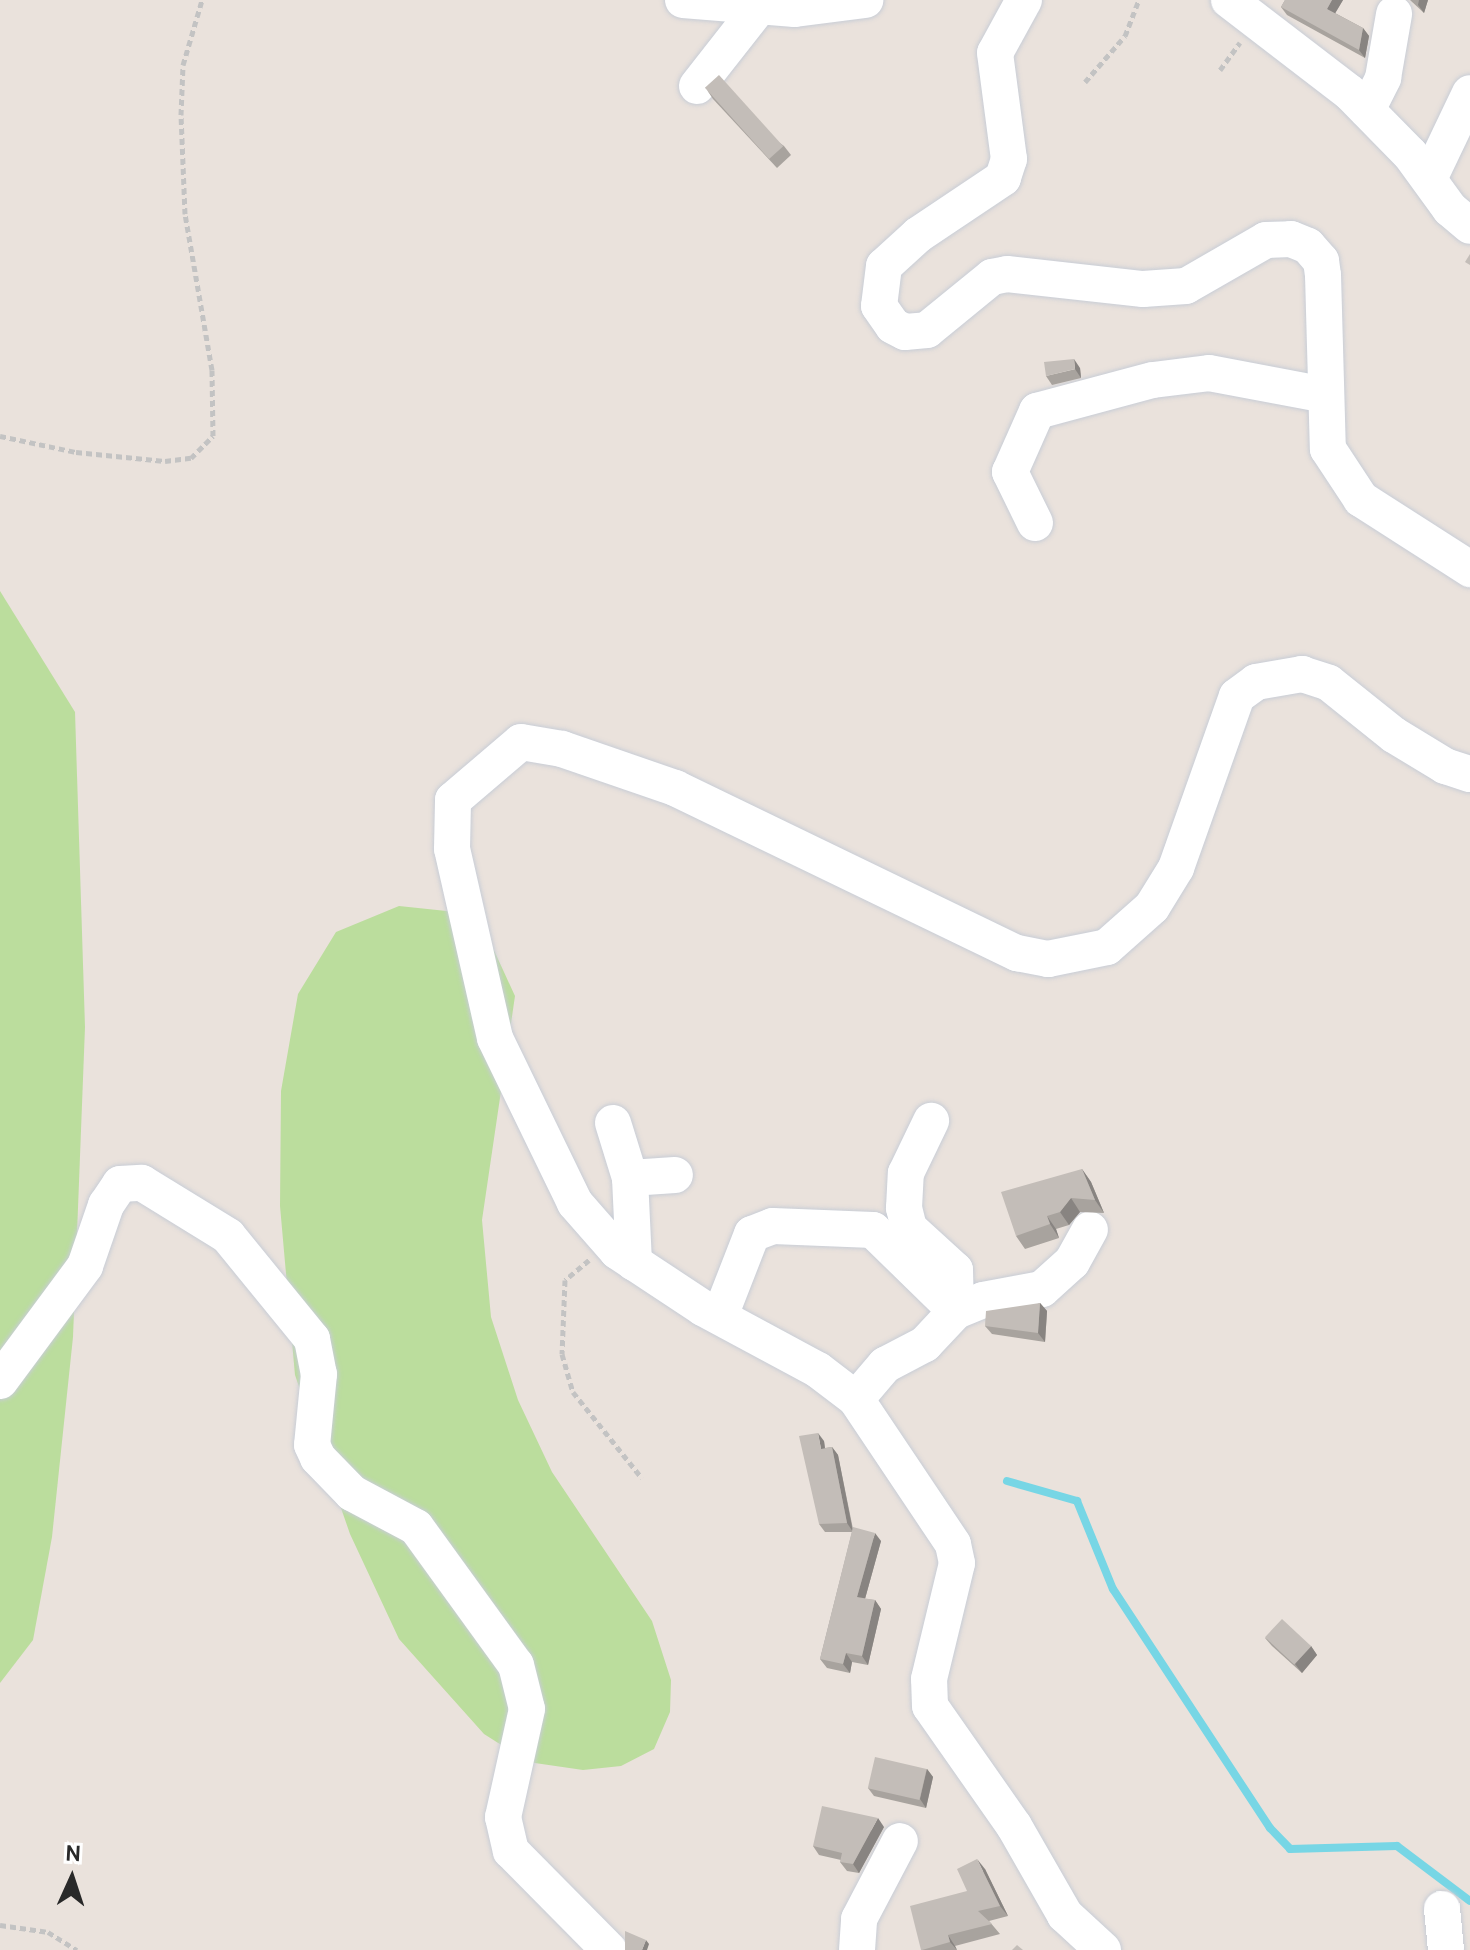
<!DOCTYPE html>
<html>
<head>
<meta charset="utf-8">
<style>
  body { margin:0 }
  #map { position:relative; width:1470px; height:1950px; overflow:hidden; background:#eae2dc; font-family:Cabin,sans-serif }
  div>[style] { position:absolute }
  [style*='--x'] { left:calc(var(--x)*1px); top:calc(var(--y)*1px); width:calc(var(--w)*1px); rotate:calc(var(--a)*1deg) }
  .green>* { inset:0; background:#bbdd9d }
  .stream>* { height:8px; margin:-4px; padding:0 4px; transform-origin:4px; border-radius:4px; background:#77d6e5 }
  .path>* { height:5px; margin-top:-2.5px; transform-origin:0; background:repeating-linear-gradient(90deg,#c3c3c3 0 6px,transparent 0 10px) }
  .roads { filter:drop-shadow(0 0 2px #c8cdd6) drop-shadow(0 0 2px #c8cdd6) }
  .minor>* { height:36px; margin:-18px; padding:0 18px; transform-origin:18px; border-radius:18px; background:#fff }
  .wall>* { inset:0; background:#a8a39e }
  .shaded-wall>* { inset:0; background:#888481 }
  .building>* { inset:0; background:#c3bdb8; transform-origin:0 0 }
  span { translate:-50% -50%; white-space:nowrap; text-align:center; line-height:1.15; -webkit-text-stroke:7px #fff; paint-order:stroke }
  .north { position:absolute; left:32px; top:1838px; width:80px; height:80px; -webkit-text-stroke:6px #fff; paint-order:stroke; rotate:3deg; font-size:22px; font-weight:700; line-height:32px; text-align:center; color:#292929 }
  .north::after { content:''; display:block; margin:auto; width:28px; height:36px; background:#292929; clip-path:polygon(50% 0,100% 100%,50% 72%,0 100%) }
</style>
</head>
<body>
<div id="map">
  <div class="green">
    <div style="clip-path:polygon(0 591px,75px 712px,85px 1027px,73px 1337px,52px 1537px,33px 1640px,0 1683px)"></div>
    <div style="clip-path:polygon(399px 906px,456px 912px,492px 946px,515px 996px,482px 1220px,491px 1317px,518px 1400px,552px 1472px,652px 1621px,671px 1680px,670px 1712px,654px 1749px,621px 1766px,583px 1770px,528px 1762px,484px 1734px,399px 1639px,350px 1534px,295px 1375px,280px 1206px,281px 1091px,298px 994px,336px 932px)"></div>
  </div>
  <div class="stream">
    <div style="--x:1007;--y:1481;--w:73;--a:15.9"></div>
    <div style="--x:1077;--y:1501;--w:95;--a:67.8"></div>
    <div style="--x:1113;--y:1589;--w:286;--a:56.7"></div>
    <div style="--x:1270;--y:1828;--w:29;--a:46"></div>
    <div style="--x:1290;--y:1849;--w:107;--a:-1.6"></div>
    <div style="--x:1397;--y:1846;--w:91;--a:37"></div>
  </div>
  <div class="path">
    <div style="--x:1220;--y:70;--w:34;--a:-54"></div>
    <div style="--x:1085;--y:82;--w:61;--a:-49"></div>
    <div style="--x:1125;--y:36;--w:39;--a:-69"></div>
    <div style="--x:0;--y:436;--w:78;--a:11.9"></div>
    <div style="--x:76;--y:452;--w:89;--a:5.8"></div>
    <div style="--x:165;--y:461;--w:26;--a:-7"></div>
    <div style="--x:191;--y:458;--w:31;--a:-45"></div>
    <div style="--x:213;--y:436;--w:66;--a:-90.9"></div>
    <div style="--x:212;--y:370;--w:158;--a:-99.8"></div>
    <div style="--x:185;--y:214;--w:99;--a:-92.3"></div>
    <div style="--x:181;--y:115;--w:50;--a:-87.7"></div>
    <div style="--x:183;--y:65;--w:68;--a:-73.7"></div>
    <div style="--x:589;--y:1260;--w:31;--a:140"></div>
    <div style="--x:565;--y:1280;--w:74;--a:92.3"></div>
    <div style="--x:562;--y:1354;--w:40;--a:74"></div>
    <div style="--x:573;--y:1392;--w:110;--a:51.3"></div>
    <div style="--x:0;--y:1925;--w:49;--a:8.3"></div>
    <div style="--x:48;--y:1932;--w:34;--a:32"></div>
  </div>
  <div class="roads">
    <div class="minor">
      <div style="--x:683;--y:0;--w:112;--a:4.6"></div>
      <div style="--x:795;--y:9;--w:71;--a:-7.3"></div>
      <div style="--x:1024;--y:0;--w:60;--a:118.7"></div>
      <div style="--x:995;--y:53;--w:107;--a:82.5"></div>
      <div style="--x:1009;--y:159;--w:20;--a:108"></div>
      <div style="--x:1003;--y:178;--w:102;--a:146.2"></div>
      <div style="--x:918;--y:235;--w:46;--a:137.6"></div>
      <div style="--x:884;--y:266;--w:40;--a:97.1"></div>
      <div style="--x:879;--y:306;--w:24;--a:55"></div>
      <div style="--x:893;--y:326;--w:13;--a:27"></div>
      <div style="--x:905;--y:332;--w:22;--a:-5"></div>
      <div style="--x:927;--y:330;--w:84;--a:-39.2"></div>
      <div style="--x:992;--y:277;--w:15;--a:-11"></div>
      <div style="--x:1007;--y:274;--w:137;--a:6.3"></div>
      <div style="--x:1143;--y:289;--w:43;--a:-4"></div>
      <div style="--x:1186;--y:286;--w:92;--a:-29.9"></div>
      <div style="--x:1266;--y:240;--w:25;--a:-2"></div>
      <div style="--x:1291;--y:239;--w:18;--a:22"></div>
      <div style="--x:1308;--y:246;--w:20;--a:49"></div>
      <div style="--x:1321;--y:261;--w:14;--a:82"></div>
      <div style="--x:1323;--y:275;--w:174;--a:88.4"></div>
      <div style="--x:1328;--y:449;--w:60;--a:56.6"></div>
      <div style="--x:1361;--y:499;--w:130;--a:32.7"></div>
      <div style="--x:1229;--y:0;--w:151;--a:37.5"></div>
      <div style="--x:1349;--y:92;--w:87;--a:45.5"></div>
      <div style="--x:1410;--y:154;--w:68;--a:54"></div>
      <div style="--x:1450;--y:209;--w:26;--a:40"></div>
      <div style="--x:697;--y:86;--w:100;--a:-51.9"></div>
      <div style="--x:1367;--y:110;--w:36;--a:-63"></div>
      <div style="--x:1383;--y:78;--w:65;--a:-80.2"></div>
      <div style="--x:1429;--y:179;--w:95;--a:-64.5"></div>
      <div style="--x:1035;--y:523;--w:57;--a:-116.1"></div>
      <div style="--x:1010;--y:472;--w:67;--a:-66.1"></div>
      <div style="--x:1037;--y:411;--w:120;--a:-15"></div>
      <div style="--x:1153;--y:380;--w:56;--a:-7.1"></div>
      <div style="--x:1209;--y:373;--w:118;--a:10.7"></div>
      <div style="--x:613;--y:1123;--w:58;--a:72.8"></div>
      <div style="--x:630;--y:1178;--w:85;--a:87.3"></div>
      <div style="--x:630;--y:1178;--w:45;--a:-3.8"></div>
      <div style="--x:720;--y:1316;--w:88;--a:-68.7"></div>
      <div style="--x:752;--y:1234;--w:22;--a:-21"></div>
      <div style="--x:773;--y:1226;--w:100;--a:2.3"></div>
      <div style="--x:873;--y:1230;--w:116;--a:44.3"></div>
      <div style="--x:956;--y:1311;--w:29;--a:-22"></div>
      <div style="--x:983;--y:1300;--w:60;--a:-10.6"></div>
      <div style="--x:1042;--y:1289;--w:40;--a:-42"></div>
      <div style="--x:1072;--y:1262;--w:37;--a:-61"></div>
      <div style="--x:0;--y:1381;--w:143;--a:-53.5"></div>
      <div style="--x:85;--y:1266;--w:65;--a:-71"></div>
      <div style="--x:106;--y:1205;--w:25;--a:-56"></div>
      <div style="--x:120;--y:1184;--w:22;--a:-3"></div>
      <div style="--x:142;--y:1183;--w:101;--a:31.6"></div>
      <div style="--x:228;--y:1236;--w:133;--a:50.8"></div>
      <div style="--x:312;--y:1339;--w:36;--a:79"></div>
      <div style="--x:319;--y:1374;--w:71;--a:95.6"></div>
      <div style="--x:312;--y:1445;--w:14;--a:65"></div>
      <div style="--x:318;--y:1458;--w:49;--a:45.8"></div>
      <div style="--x:352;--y:1493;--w:72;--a:28"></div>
      <div style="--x:416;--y:1527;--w:170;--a:54.1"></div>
      <div style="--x:516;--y:1665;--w:45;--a:76"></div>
      <div style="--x:527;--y:1709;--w:111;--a:102.5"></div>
      <div style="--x:503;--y:1817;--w:35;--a:77"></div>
      <div style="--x:511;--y:1851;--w:139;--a:45.3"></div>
      <div style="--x:856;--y:1399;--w:45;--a:-49.5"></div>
      <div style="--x:885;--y:1365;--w:45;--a:-27.7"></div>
      <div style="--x:925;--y:1344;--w:45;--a:-46.8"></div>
      <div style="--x:956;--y:1311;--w:41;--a:-91.4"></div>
      <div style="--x:955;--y:1270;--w:62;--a:-137.6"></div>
      <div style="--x:909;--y:1228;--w:21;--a:-104"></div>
      <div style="--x:904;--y:1208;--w:35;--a:-87"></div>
      <div style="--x:906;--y:1173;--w:58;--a:-64.3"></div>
      <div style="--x:1442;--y:1909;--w:41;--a:84.4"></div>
      <div style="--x:857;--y:1950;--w:31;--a:-86"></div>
      <div style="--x:859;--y:1919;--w:88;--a:-62.3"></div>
      <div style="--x:1103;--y:1950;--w:52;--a:-137.4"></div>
      <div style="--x:1065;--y:1915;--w:103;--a:-119.8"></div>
      <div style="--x:1014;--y:1826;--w:146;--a:-125"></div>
      <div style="--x:930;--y:1706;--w:27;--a:-92"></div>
      <div style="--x:929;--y:1679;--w:119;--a:-76.4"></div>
      <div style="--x:957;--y:1563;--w:19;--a:-102"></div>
      <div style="--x:953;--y:1544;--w:174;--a:-123.8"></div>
      <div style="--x:856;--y:1399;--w:48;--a:-142.7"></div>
      <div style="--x:818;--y:1370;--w:131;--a:-151.7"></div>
      <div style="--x:703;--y:1308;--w:103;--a:-146.5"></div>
      <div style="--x:617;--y:1251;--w:64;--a:-131.2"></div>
      <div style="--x:575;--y:1203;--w:183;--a:-115.9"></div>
      <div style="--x:495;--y:1038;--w:194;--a:-102.8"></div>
      <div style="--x:452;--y:849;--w:49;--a:-88.8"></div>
      <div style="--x:453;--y:800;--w:89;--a:-40.5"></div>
      <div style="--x:521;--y:742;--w:42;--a:9.7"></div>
      <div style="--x:562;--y:749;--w:120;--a:19"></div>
      <div style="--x:675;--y:788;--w:380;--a:25.8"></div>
      <div style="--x:1017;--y:953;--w:32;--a:11"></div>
      <div style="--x:1048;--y:959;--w:60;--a:-11.5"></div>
      <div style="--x:1107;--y:947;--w:60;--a:-41.6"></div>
      <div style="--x:1152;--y:907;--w:46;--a:-58.4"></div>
      <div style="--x:1176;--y:868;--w:182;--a:-70.5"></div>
      <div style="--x:1237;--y:696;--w:24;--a:-36"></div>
      <div style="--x:1256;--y:682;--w:47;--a:-9.9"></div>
      <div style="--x:1302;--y:674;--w:28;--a:18"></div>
      <div style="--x:1329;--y:683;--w:83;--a:38.7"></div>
      <div style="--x:1394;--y:735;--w:60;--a:31.3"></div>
      <div style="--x:1445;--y:766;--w:26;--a:18"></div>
    </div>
  </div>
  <div class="wall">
    <div style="clip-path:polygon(1285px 0,1343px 0,1335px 13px,1363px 28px,1369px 36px,1365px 58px,1287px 15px,1281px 7px)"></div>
    <div style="clip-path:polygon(1410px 0,1428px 0,1424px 13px)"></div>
    <div style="clip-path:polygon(707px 90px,784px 146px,791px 155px,777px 168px,713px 99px)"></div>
    <div style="clip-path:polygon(1080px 368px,1081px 378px,1052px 385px,1046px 376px)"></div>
    <div style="clip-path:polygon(1082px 1169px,1091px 1182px,1104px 1213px,1080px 1212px,1069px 1225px,1056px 1229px,1059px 1238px,1025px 1249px,1016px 1236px)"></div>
    <div style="clip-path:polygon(1040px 1303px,1047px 1311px,1045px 1342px,992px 1334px,985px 1326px)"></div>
    <div style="clip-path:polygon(824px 1441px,825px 1448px,832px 1447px,838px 1455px,853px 1529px,881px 1541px,865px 1599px,875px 1600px,881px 1609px,868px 1665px,852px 1662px,850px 1673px,827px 1668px,820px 1659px,852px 1532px,825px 1532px,819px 1524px)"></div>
    <div style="clip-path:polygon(1265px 1638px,1311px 1646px,1317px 1655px,1302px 1673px,1272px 1646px)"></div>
    <div style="clip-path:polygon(927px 1769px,933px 1777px,926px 1808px,874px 1796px,868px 1788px)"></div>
    <div style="clip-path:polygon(884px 1827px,859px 1873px,847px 1871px,840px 1862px,841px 1860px,819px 1855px,813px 1846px)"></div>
    <div style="clip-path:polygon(985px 1869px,1008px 1916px,989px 1921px,1000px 1934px,955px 1946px,957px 1950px,897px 1950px,921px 1950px)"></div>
  </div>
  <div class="shaded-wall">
    <div style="clip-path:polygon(1332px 0,1343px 0,1333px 17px,1327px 9px)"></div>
    <div style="clip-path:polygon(1419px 0,1428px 0,1424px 13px,1418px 5px)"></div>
    <div style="clip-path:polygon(1363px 28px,1369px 36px,1365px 58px,1359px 50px)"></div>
    <div style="clip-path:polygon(1074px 359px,1080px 368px,1081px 378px,1075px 369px)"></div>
    <div style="clip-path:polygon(1082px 1169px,1091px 1182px,1104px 1213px,1095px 1200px)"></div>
    <div style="clip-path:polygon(1071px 1198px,1080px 1212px,1069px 1225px,1060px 1212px)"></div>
    <div style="clip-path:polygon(1047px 1216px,1056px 1229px,1059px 1238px,1050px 1224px)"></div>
    <div style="clip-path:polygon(1040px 1303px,1047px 1311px,1045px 1342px,1038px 1333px)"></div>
    <div style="clip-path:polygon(818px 1433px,824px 1441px,826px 1457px,821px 1449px)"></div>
    <div style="clip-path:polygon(832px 1447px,838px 1455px,853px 1532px,847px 1523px)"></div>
    <div style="clip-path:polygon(875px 1533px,881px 1541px,863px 1606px,857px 1597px)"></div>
    <div style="clip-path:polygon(875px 1600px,881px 1609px,868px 1665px,862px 1656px)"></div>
    <div style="clip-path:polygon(1311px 1646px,1317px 1655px,1302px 1673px,1295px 1664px)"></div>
    <div style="clip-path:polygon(846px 1653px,852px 1662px,850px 1673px,843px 1664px)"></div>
    <div style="clip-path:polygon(927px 1769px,933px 1777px,926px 1808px,920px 1799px)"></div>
    <div style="clip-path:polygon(878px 1818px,884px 1827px,859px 1873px,853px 1864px)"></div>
    <div style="clip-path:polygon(977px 1859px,985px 1869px,1008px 1916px,1000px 1906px)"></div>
    <div style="clip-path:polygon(948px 1935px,955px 1946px,957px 1950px,950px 1942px)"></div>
    <div style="clip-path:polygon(646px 1940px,649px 1944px,647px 1950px,642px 1950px)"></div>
  </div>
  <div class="building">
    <div style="clip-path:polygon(1285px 0,1332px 0,1327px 9px,1363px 28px,1359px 50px,1281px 7px)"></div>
    <div style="left:719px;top:75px;width:96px;height:19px;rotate:48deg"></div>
    <div style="clip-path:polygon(1470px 254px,1470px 265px,1465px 262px)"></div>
    <div style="clip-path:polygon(1074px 359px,1075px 369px,1046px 376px,1044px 362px)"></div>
    <div style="clip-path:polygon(1082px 1169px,1095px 1200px,1071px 1198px,1060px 1212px,1047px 1216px,1050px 1224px,1016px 1236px,1001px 1192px)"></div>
    <div style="clip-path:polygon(1040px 1303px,1038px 1333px,985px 1326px,986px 1311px)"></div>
    <div style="clip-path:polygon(818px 1433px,821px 1449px,832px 1447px,847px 1523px,819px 1524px,799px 1436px)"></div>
    <div style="clip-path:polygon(853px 1527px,875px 1533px,857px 1597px,875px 1600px,862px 1656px,846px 1653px,843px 1664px,820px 1659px)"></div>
    <div style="left:1282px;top:1619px;width:40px;height:25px;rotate:43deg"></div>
    <div style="left:875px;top:1757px;width:53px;height:32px;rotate:13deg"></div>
    <div style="clip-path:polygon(822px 1806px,878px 1818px,853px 1864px,840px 1862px,842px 1853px,813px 1846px)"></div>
    <div style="clip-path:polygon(977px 1859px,1000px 1906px,978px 1911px,992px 1924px,948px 1935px,950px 1942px,922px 1950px,928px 1950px,897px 1950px,921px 1950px,910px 1906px,967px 1891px,957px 1869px)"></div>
    <div style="clip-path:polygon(625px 1931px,646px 1940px,642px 1950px,625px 1950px)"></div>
    <div style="clip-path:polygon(1017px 1945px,1023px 1950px,1012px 1950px)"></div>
  </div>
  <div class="north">N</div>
</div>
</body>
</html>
